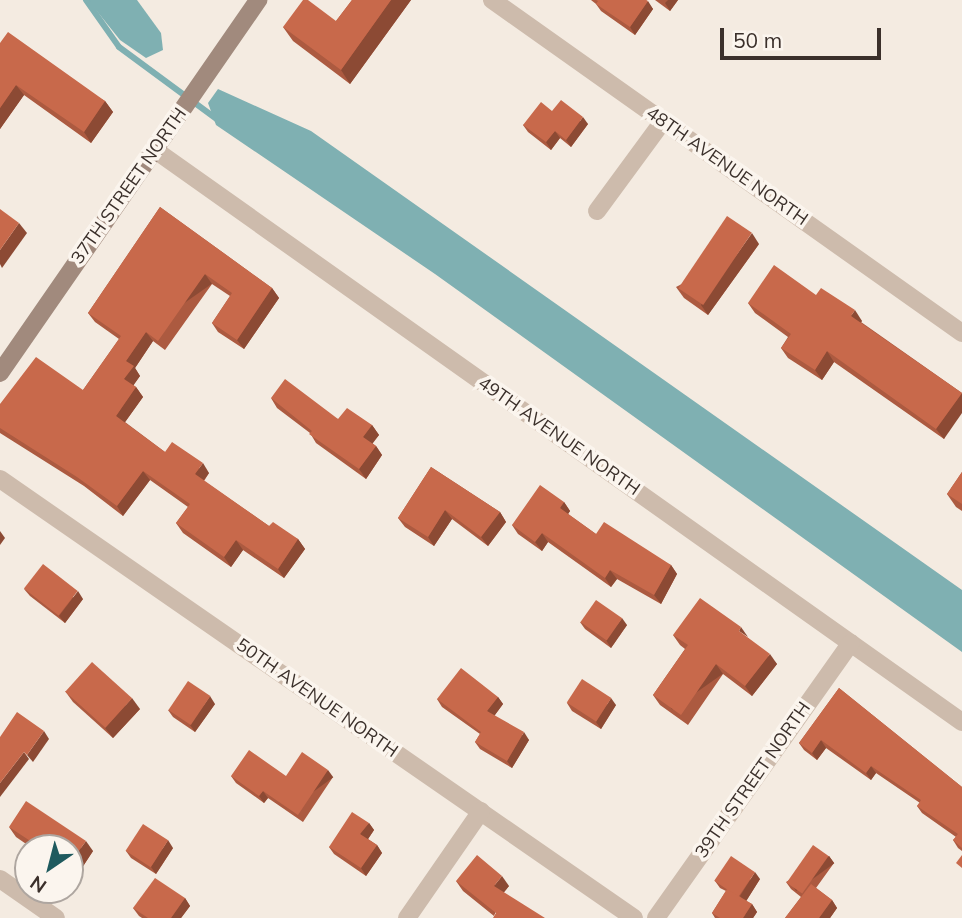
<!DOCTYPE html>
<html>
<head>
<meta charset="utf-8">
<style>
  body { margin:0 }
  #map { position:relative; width:962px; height:918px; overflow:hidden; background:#f4ebe1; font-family:Mulish,sans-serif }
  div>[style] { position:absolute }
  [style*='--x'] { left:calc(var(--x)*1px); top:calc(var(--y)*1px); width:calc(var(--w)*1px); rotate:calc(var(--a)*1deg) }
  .water>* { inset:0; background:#7fb0b2 }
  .stream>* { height:6px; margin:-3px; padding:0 3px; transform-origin:3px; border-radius:3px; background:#7fb0b2 }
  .street>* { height:18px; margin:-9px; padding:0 9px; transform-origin:9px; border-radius:9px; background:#cdbbac }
  .secondary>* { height:18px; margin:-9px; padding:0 9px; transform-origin:9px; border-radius:9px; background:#a18a7d }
  .wall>* { inset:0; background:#ac5a40 }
  .shaded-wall>* { inset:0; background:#8c4a34; transform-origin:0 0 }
  .building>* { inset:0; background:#c8694b; transform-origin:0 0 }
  span { translate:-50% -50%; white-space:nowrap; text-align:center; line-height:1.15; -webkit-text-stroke:7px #fbf5ee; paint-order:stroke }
  .street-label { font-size:18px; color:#3b302b }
  .north { position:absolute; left:14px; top:834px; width:70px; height:70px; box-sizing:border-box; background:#fbf5ee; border:2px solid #aea6a0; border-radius:50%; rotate:215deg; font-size:19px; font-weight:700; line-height:28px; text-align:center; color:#3b302b }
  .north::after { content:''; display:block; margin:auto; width:24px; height:32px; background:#1f5a5e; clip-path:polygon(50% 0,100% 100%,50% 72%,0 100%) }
  .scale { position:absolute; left:720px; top:28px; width:161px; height:32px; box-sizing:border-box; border:4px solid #3b302b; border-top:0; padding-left:9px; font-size:21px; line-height:24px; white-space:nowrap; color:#3b302b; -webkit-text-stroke:5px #fbf5ee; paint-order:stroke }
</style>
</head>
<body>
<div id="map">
  <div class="water">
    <div style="clip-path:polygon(88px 0,137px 0,161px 33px,163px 50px,146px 58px,120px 40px)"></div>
    <div style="clip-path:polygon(218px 89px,311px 131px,962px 590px,962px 652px,435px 274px,216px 125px,208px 103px)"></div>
  </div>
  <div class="stream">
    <div style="--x:86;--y:0;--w:57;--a:54.9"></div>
    <div style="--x:119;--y:47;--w:123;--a:36.4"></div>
  </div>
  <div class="street">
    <div style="--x:492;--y:0;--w:576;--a:35.32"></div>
    <div style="--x:155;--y:150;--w:989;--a:35.33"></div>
    <div style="--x:597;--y:211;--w:112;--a:-53.7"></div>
    <div style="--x:0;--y:479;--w:771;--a:34.7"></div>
    <div style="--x:0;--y:879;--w:68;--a:34.9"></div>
    <div style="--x:407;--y:918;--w:130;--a:-55.3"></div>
    <div style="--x:656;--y:918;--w:337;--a:-54.7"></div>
  </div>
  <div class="secondary">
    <div style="--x:0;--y:373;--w:454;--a:-55.3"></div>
  </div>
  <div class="wall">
    <div style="clip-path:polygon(352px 0,411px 0,350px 84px,293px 41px,283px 27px,336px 21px)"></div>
    <div style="clip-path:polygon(591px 0,646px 0,653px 9px,635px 35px,601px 11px,596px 4px)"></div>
    <div style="clip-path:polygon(655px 0,678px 0,670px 11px)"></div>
    <div style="clip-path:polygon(0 43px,105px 101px,113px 112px,91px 143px,24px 95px,0 129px)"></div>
    <div style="clip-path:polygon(552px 111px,588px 124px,571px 147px,560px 138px,551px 150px,528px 132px,523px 125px)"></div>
    <div style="clip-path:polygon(160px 207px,272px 288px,279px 298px,244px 349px,218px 332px,212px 323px,230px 296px,212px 284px,165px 350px,153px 341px,135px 368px,140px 376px,133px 385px,136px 387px,143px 397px,125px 422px,165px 452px,209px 473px,204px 481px,269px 526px,298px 539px,305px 549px,284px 578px,243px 550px,231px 567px,183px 533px,176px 523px,188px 507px,150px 480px,123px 516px,84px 486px,0 433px,0 404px,83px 390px,119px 339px,95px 322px,88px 313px)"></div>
    <div style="clip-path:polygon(759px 244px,708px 315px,684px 298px,676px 287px)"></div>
    <div style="clip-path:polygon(816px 295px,862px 321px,861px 322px,962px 393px,944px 439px,834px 362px,822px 380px,788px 358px,781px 348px,788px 337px,755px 313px,748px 303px)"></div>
    <div style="clip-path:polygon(271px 398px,338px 419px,372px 425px,379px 435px,372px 443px,376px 446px,382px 455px,366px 479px,316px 443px,310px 433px,277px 408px)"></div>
    <div style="clip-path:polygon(431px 467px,500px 512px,506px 522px,488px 546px,452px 519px,434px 546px,405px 527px,398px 518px)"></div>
    <div style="clip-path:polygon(962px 472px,962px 511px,956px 507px,947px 494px)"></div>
    <div style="clip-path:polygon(564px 502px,570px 511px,568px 514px,596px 534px,671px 565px,677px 574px,661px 604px,617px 579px,611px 587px,548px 542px,542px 551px,518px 534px,512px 525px)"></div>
    <div style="clip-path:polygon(24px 589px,83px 599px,65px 623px,30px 596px)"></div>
    <div style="clip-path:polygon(580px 622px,627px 625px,611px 648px,585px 629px)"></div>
    <div style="clip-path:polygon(673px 635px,748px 638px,777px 664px,752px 696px,723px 674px,688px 725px,660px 705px,653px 695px,685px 649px,680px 645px)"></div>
    <div style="clip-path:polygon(839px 688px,962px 787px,962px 851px,958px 848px,953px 840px,956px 837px,922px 813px,917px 806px,920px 803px,876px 773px,871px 780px,826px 748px,817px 760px,804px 750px,799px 743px)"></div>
    <div style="clip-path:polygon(65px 691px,140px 709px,113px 738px,73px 702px)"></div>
    <div style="clip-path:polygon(498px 697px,503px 704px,494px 716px,529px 740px,512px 768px,480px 749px,475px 742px,480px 734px,442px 707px,437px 699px)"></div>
    <div style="clip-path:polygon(567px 703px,616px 705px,601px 729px,572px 711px)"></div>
    <div style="clip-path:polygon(215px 704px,195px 732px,173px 717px,168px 710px)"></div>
    <div style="clip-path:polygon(231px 776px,286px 776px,333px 777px,303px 822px,268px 798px,264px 803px,236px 783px)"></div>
    <div style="clip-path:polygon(369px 823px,374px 830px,368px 839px,377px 845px,382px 853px,366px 876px,334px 854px,329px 847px)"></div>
    <div style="clip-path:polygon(9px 827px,93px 851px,76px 877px,70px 873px,70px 848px,32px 848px,16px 837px)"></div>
    <div style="clip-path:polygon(173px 848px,156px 874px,131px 858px,126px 851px)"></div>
    <div style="clip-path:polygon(829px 856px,834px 863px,816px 888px,832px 900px,837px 908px,830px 918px,785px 918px,801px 897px,791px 889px,786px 882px)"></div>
    <div style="clip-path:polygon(760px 879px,746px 901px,752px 904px,757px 912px,753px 918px,715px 918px,712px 913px,726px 891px,720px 888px,715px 881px)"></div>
    <div style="clip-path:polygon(456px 881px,509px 886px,504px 892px,494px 916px,463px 891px)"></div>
    <div style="clip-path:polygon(185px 898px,190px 906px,181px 918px,142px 918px,139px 916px,133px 908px)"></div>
  </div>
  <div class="shaded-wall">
    <div style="clip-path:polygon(391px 0,411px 0,350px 84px,341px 70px)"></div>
    <div style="clip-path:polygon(668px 0,678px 0,670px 11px,665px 3px)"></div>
    <div style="clip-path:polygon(648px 1px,653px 9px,635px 35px,630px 27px)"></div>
    <div style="clip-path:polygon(16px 85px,24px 95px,0 129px,0 108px)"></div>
    <div style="clip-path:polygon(105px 101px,113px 112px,91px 143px,84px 132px)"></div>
    <div style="clip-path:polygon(583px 117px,588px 124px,571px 147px,566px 140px)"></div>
    <div style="clip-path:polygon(555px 131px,560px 138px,551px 150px,546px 142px)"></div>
    <div style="clip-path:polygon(19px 223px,27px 233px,2px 268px,0 264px,0 250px)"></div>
    <div style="clip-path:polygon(752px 233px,759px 244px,708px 315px,701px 305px)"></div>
    <div style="left:205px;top:274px;width:12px;height:82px;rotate:55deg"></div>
    <div style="clip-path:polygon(272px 288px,279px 298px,244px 349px,237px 340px)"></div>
    <div style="clip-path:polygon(855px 310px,862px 321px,858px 326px,851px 316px)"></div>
    <div style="clip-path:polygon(146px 332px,153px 341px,135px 368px,140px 376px,131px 389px,124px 379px,126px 361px)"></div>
    <div style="clip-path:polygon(827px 351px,834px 362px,822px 380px,815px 370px)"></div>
    <div style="clip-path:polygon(136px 387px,143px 397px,123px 425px,116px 416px)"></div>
    <div style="clip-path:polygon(962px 393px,962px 413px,944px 439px,936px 429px)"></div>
    <div style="clip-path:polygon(372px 425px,379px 435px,370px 447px,363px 437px)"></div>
    <div style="clip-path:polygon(376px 446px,382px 455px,366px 479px,359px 469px)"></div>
    <div style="clip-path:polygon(203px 463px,209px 473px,201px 484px,195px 474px)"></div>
    <div style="clip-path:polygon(143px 471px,150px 480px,123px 516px,117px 506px)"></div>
    <div style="clip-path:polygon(564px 502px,570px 511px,566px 517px,560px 508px)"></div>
    <div style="clip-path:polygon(445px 510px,452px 519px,434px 546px,428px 537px)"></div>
    <div style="clip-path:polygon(500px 512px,506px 522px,488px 546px,481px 537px)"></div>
    <div style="clip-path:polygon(0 531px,5px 538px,0 545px)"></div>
    <div style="clip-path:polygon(542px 533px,548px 542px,542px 551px,535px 542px)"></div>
    <div style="clip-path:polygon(298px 539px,305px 549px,284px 578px,278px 569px)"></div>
    <div style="clip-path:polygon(236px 540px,243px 550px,231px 567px,224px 557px)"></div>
    <div style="clip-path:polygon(671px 565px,677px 574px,661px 604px,654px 595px)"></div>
    <div style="clip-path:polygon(610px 570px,617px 579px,611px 587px,605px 578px)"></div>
    <div style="clip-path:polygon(78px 591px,83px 599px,65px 623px,59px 616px)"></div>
    <div style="clip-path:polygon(622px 618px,627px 625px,611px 648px,606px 640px)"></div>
    <div style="clip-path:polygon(741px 627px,748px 637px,739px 631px)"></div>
    <div style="clip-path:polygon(770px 654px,777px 664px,752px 696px,745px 686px)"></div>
    <div style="left:716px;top:664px;width:12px;height:62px;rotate:55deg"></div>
    <div style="clip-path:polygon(210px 696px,215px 704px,195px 732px,190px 725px)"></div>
    <div style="clip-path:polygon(498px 697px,503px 704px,492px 719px,487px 711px)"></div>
    <div style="clip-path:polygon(132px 698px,140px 709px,113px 738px,105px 728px)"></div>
    <div style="clip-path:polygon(611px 698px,616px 705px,601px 729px,596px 722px)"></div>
    <div style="clip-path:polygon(44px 731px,49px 739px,33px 762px,27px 755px)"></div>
    <div style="clip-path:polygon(524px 732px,529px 740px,512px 768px,507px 761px)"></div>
    <div style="clip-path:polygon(821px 740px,826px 748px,817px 760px,812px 753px)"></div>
    <div style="clip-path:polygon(24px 752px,29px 759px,0 797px,0 783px)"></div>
    <div style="clip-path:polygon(871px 766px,876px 773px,871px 780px,866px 773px)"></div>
    <div style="left:328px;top:770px;width:9px;height:54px;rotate:54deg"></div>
    <div style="clip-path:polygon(263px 791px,268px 798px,264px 803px,259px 796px)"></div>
    <div style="clip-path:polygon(369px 823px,374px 830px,366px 842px,360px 834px)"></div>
    <div style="clip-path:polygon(168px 840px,173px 848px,156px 874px,151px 867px)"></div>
    <div style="clip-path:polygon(86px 841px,93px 851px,76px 877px,70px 869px,70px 863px)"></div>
    <div style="clip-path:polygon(377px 845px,382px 853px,366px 876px,361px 868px)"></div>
    <div style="left:829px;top:856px;width:9px;height:47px;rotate:54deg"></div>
    <div style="clip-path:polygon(755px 872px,760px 879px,745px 903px,740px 896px)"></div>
    <div style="clip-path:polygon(502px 876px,509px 886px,501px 896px,494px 886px)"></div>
    <div style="clip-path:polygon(185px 898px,190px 906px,181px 918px,171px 918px)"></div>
    <div style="clip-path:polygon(832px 900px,837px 908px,830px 918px,819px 918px)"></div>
    <div style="clip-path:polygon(752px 904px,757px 912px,753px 918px,743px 918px)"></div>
  </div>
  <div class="building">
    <div style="clip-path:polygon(303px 0,308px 0,336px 21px,352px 0,391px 0,341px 70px,283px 27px)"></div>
    <div style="clip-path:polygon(596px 0,646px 0,648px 1px,630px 27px,596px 4px,598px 1px)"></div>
    <div style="clip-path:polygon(8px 32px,105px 101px,84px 132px,16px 85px,0 108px,0 43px)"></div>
    <div style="clip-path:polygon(561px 100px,583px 117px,566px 140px,555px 131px,546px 142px,523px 125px,541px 102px,552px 111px)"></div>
    <div style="clip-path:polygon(160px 207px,272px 288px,237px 340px,212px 323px,232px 293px,205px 274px,158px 341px,146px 332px,126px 361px,134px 366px,124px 379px,136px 387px,116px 416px,165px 452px,172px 442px,203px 463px,195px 474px,269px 526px,273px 522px,298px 539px,278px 569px,236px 540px,224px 557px,176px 523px,190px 504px,143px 471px,117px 506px,77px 477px,0 428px,0 404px,36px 357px,83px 390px,121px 336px,88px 313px)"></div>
    <div style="clip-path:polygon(0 209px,19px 223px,0 250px)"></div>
    <div style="left:727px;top:216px;width:30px;height:87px;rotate:34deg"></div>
    <div style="clip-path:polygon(774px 265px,816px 295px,821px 288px,855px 310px,851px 316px,962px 393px,936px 429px,827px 351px,815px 370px,781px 348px,791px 334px,748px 303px)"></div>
    <div style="clip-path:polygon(285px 379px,338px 419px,347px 408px,372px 425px,363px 437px,376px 446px,359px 469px,309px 434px,312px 431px,271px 398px)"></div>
    <div style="clip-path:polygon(431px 467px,500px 512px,481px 537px,445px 510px,428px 537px,398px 518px)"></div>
    <div style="clip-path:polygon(962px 472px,962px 504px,947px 494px)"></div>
    <div style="clip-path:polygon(540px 485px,564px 502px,560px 508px,596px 534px,604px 522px,671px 565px,654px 595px,610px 570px,605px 578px,542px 533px,535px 542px,512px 525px)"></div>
    <div style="left:43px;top:564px;width:44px;height:31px;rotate:38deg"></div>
    <div style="clip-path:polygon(700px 598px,741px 627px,739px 631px,770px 654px,745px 686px,716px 664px,681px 715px,653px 695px,688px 645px,673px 635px)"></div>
    <div style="left:596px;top:600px;width:32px;height:27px;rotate:35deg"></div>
    <div style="left:92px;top:662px;width:54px;height:40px;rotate:42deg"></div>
    <div style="clip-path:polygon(461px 668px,498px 697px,487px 711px,524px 732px,507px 761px,475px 742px,481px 732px,437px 699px)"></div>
    <div style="left:582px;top:679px;width:35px;height:28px;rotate:33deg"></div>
    <div style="left:188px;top:681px;width:27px;height:35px;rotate:34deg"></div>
    <div style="clip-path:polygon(839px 688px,962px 787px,962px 848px,953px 840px,958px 834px,917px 806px,921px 800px,871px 766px,866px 773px,821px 740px,812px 753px,799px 743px)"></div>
    <div style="clip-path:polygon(17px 712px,44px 731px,27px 755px,24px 752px,0 783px,0 737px)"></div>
    <div style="clip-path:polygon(249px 750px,286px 776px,302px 752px,328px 770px,298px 815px,263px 791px,259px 796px,231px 776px)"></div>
    <div style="clip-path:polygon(26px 801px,86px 841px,70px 863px,70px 848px,41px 848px,9px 827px)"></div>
    <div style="clip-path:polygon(352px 812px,369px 823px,360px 834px,377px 845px,361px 868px,329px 847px)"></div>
    <div style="left:143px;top:824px;width:30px;height:32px;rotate:33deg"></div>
    <div style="left:813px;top:845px;width:19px;height:46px;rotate:35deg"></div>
    <div style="clip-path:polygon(477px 855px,502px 876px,494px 886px,545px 918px,493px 918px,496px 913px,456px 881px)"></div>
    <div style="clip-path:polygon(962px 855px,962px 868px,956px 863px)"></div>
    <div style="left:731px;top:856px;width:29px;height:30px;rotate:34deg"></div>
    <div style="clip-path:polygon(155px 878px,185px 898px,171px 918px,148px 918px,133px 908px)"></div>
    <div style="clip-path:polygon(811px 884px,832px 900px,819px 918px,785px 918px)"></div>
    <div style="clip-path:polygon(727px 889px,752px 904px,743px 918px,720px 918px,712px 913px)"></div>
  </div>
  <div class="street-label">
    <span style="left:727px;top:166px;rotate:35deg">48TH AVENUE NORTH</span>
    <span style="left:129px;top:186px;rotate:-55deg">37TH STREET NORTH</span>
    <span style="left:559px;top:436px;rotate:35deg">49TH AVENUE NORTH</span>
    <span style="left:317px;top:698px;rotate:35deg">50TH AVENUE NORTH</span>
    <span style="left:753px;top:780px;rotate:-55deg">39TH STREET NORTH</span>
  </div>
  <div class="north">N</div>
  <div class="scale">50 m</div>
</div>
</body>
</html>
